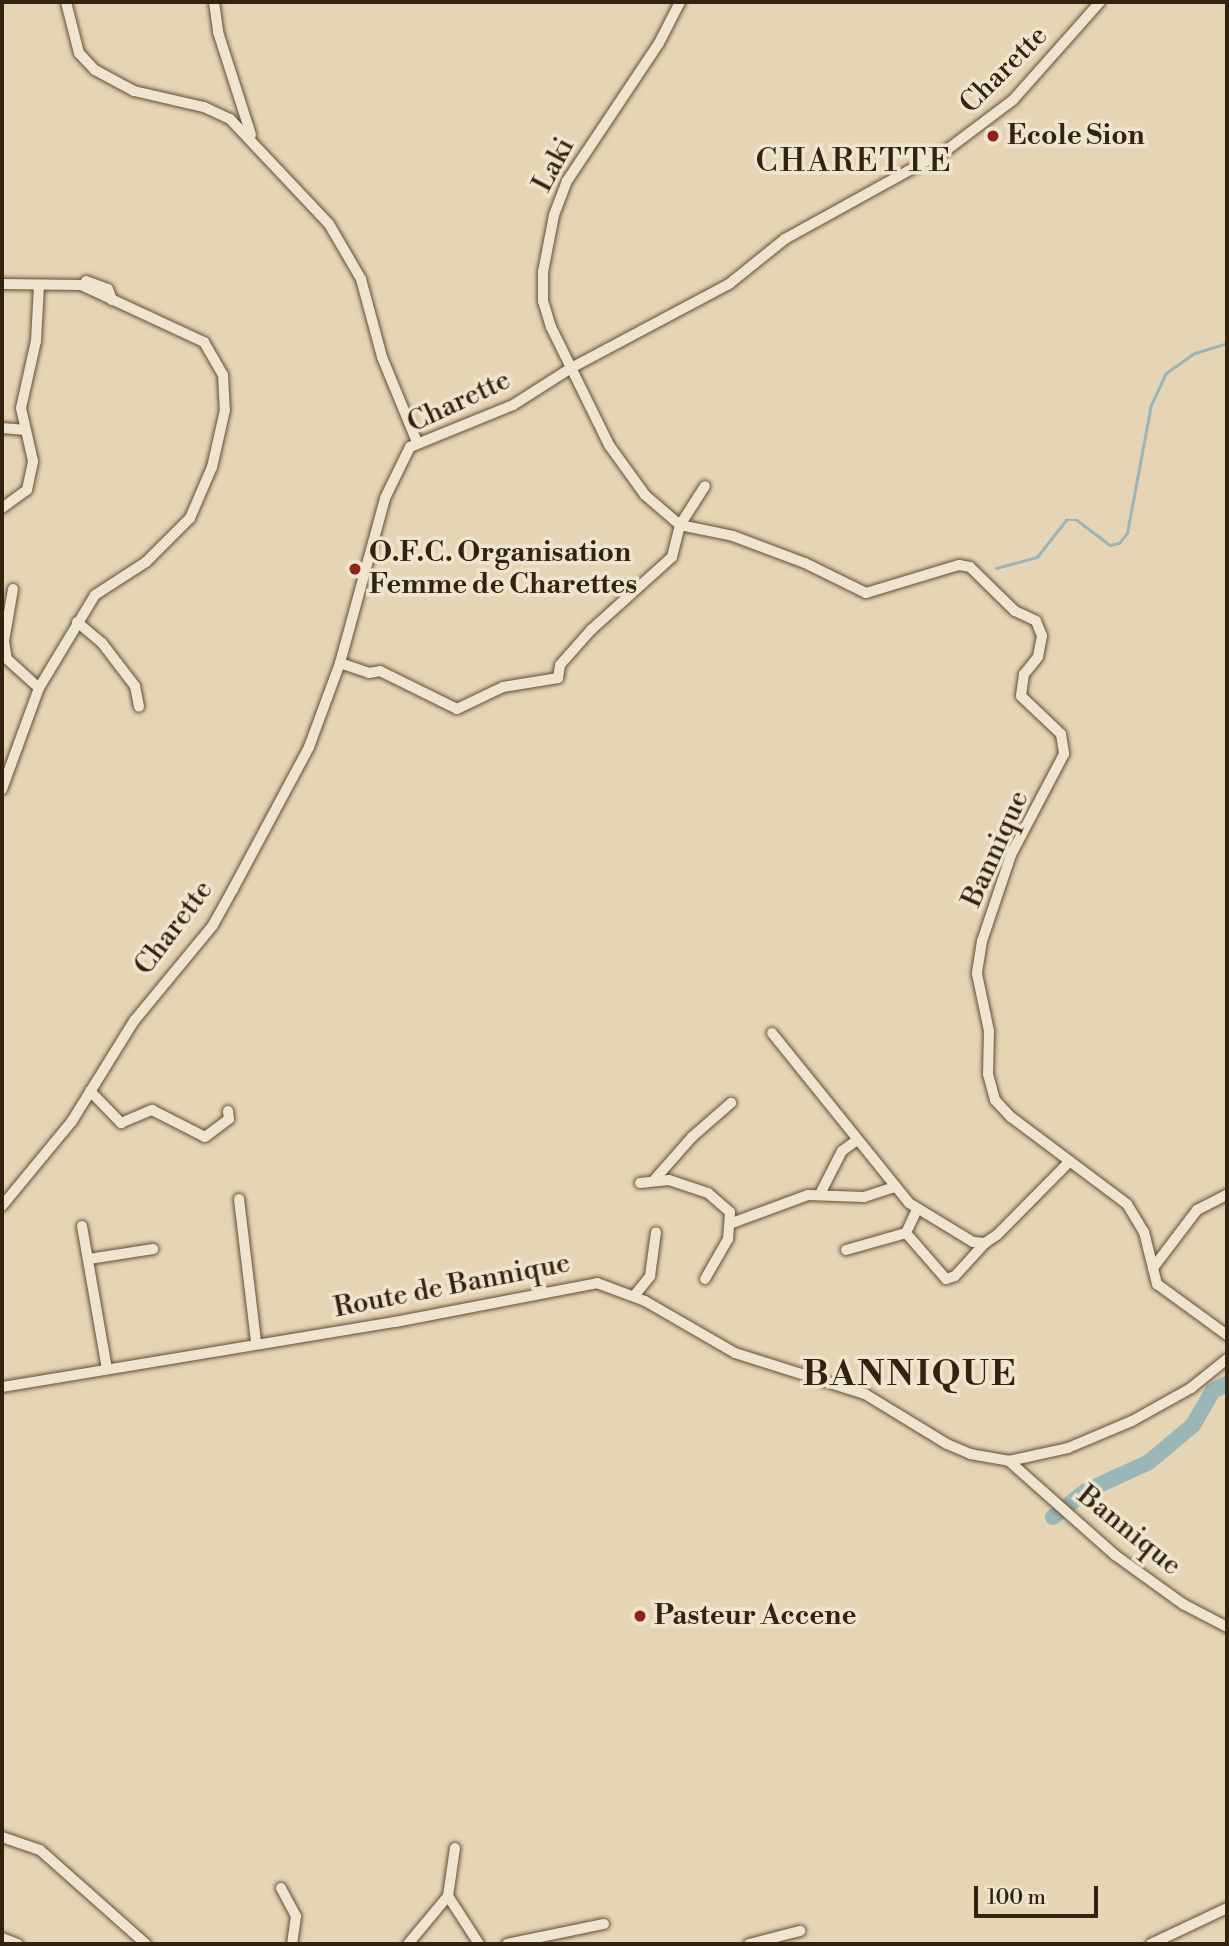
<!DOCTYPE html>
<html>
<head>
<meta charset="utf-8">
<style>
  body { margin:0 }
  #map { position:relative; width:1229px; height:1946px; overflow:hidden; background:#e6d5b4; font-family:"Libre Bodoni",serif }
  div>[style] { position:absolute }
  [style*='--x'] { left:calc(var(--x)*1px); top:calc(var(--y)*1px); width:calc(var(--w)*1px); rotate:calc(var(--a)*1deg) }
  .stream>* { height:2.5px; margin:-1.25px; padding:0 1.25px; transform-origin:1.25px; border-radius:1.25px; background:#9ab6b8 }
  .river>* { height:16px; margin:-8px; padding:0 8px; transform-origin:8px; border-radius:8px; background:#9ab6b8 }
  .roads { filter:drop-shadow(0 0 2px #604f39) drop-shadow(0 0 2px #604f39) }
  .street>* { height:10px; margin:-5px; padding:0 5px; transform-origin:5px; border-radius:5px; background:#efe4ce }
  .dots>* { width:19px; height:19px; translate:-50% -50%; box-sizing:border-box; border:4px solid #efe4ce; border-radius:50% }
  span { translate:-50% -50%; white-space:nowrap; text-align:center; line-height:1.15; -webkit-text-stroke:7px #efe4ce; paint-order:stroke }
  .street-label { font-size:28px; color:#332210 }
  .poi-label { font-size:28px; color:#332210; font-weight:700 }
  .left { translate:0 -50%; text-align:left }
  .quarter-label { font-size:32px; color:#332210; letter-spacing:2px }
  .district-label { font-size:35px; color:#332210; font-weight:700; letter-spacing:2px }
  .frame { position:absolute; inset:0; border:4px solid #332210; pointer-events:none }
  .scale { position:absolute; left:974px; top:1886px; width:124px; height:32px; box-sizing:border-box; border:4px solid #332210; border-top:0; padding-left:9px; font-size:21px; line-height:24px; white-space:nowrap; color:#332210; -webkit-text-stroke:5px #efe4ce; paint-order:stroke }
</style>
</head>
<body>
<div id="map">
  <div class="stream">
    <div style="--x:996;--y:568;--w:42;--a:-15"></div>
    <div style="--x:1037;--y:557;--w:47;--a:-51.9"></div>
    <div style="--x:1066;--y:520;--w:11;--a:0"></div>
    <div style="--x:1077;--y:520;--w:41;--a:37.1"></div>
    <div style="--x:1110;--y:545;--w:9;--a:-13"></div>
    <div style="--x:1119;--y:543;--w:13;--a:-51"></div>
    <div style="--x:1127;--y:533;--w:130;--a:-79.4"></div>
    <div style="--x:1151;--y:405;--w:35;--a:-65"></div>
    <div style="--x:1166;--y:373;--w:35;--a:-35"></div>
    <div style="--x:1195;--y:353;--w:34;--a:-17"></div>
  </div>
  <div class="river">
    <div style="--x:1053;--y:1517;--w:42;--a:-38.2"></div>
    <div style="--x:1086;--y:1491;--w:69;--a:-24.7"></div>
    <div style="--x:1149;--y:1462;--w:57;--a:-40.1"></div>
    <div style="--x:1193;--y:1425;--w:39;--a:-60"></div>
    <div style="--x:1213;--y:1391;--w:16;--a:-27"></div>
  </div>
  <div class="roads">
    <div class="street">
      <div style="--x:66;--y:2;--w:53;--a:75.7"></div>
      <div style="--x:79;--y:53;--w:23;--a:47"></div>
      <div style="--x:95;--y:70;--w:44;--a:28.3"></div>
      <div style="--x:134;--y:91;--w:72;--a:12.9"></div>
      <div style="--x:204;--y:107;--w:29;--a:25"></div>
      <div style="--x:230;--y:119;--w:144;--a:46.7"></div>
      <div style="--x:329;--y:224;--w:64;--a:59.8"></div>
      <div style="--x:361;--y:279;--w:81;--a:74.9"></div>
      <div style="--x:382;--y:357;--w:92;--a:67.6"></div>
      <div style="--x:214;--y:2;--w:30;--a:82"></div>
      <div style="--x:218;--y:32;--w:108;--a:72.2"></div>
      <div style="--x:680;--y:2;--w:46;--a:117.1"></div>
      <div style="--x:659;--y:43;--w:166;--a:123.7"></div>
      <div style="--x:567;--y:181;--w:36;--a:111"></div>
      <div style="--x:554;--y:215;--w:58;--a:100.9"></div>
      <div style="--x:543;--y:272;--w:29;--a:90"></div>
      <div style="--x:543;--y:301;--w:27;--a:73"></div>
      <div style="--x:551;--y:327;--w:131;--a:63.8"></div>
      <div style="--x:609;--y:445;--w:62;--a:54.2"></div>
      <div style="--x:645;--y:495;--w:46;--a:40.6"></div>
      <div style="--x:680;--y:525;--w:54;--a:11.7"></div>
      <div style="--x:733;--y:536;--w:77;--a:20.6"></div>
      <div style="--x:805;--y:563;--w:68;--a:26.2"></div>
      <div style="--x:866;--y:593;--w:97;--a:-16.8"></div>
      <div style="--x:959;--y:565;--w:11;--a:10"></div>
      <div style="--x:970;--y:567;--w:63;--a:44.4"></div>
      <div style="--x:1015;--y:611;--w:23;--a:25"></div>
      <div style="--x:1036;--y:621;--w:16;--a:68"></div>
      <div style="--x:1042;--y:636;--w:21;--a:101"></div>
      <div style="--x:1038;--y:657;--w:22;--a:129"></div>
      <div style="--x:1024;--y:674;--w:22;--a:98"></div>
      <div style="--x:1021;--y:696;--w:55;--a:43.5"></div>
      <div style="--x:1061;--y:734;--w:20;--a:81"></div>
      <div style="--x:1064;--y:754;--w:114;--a:117.7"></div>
      <div style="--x:1011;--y:855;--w:91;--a:108.6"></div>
      <div style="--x:982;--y:941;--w:33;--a:99"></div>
      <div style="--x:977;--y:974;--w:58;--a:78.1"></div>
      <div style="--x:989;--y:1031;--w:43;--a:91.3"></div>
      <div style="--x:988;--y:1074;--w:27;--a:75"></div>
      <div style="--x:995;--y:1100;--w:23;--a:47"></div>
      <div style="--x:1011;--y:1117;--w:145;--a:36.9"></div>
      <div style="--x:1127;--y:1204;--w:33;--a:59"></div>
      <div style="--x:1144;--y:1232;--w:54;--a:76"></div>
      <div style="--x:1157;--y:1284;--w:87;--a:36.1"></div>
      <div style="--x:86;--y:281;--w:23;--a:20"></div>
      <div style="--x:108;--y:289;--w:12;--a:70"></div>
      <div style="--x:2;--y:284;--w:79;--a:0.7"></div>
      <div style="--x:81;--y:285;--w:136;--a:24.9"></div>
      <div style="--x:204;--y:342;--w:38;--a:60"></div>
      <div style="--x:223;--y:375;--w:35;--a:87"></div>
      <div style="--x:225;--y:410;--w:58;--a:102.8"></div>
      <div style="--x:212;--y:467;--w:56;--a:113.3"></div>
      <div style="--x:190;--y:518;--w:62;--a:135"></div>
      <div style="--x:146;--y:562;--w:61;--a:147.1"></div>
      <div style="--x:95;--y:595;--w:109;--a:121.1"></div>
      <div style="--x:39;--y:688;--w:108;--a:110.1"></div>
      <div style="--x:2;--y:428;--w:21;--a:5"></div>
      <div style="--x:2;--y:508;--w:31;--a:-36"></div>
      <div style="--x:27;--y:490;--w:30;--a:-78"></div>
      <div style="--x:33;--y:461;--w:54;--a:-102.8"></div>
      <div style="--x:21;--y:408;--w:69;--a:-77.4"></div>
      <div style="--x:36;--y:341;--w:55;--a:-86.9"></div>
      <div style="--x:13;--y:589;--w:53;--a:99.8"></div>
      <div style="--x:4;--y:641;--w:18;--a:81"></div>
      <div style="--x:7;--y:659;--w:43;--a:42.2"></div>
      <div style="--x:77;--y:622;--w:33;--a:40"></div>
      <div style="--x:102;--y:643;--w:54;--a:52.5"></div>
      <div style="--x:135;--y:686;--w:21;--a:79"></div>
      <div style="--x:340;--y:663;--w:31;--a:19"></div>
      <div style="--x:369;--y:673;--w:11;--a:-10"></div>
      <div style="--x:380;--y:671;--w:86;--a:26.3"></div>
      <div style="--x:457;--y:709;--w:51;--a:-25.6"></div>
      <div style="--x:503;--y:687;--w:56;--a:-9.3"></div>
      <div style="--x:558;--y:678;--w:13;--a:-81"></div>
      <div style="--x:560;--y:665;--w:47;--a:-48.5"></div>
      <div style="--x:591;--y:630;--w:109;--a:-42"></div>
      <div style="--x:672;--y:557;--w:33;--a:-76"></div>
      <div style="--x:680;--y:525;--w:46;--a:-57.3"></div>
      <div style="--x:772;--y:1033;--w:218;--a:51.1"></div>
      <div style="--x:909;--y:1203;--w:75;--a:31.4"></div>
      <div style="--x:973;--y:1242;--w:12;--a:5"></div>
      <div style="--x:985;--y:1243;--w:14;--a:-34"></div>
      <div style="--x:997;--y:1235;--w:103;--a:-45.4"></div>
      <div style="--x:90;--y:1091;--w:45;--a:45.9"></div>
      <div style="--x:121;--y:1123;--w:34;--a:-23"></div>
      <div style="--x:152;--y:1110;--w:59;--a:27"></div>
      <div style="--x:205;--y:1137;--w:30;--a:-37"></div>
      <div style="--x:229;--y:1119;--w:8;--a:-97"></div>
      <div style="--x:655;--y:1179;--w:56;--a:-48.6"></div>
      <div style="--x:692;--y:1137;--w:52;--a:-41.1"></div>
      <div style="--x:640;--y:1183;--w:29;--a:-6"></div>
      <div style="--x:669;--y:1180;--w:41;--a:18.4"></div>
      <div style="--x:708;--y:1193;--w:29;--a:41"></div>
      <div style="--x:730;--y:1212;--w:27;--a:94"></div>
      <div style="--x:728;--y:1239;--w:46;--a:119.9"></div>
      <div style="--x:821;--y:1192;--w:46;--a:-62.9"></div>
      <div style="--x:842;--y:1151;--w:17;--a:-36"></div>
      <div style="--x:239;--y:1199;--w:144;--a:83.2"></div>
      <div style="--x:2;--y:1206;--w:110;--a:-50.5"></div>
      <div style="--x:72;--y:1121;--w:118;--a:-58.2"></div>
      <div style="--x:134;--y:1021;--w:124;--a:-50.5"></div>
      <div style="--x:213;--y:925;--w:41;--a:-60.9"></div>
      <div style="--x:233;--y:889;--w:161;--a:-61.8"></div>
      <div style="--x:309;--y:747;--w:90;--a:-69.7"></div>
      <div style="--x:340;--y:663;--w:171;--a:-74.7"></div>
      <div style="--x:385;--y:498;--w:57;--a:-63.9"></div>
      <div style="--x:410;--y:447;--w:111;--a:-22.2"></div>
      <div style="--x:513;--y:405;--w:69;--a:-32.5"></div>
      <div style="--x:571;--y:368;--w:179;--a:-28"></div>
      <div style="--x:729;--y:284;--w:72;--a:-38.8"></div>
      <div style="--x:785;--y:239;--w:186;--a:-28.9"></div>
      <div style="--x:948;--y:149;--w:81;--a:-37"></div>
      <div style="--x:1013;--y:100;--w:131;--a:-48.4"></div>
      <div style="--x:732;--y:1223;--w:81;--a:-20.2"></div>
      <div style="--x:808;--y:1195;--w:56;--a:2"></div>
      <div style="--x:864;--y:1197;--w:33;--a:-18"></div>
      <div style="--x:82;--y:1226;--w:145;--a:80.1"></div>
      <div style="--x:906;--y:1233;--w:61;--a:49"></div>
      <div style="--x:946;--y:1279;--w:9;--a:-18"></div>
      <div style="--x:955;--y:1276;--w:45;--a:-47.7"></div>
      <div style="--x:846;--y:1250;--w:62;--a:-15.8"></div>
      <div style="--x:906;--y:1233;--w:26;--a:-65"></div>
      <div style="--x:89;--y:1259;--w:65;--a:-8.9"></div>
      <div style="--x:1153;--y:1268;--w:73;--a:-52.8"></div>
      <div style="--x:1197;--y:1210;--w:34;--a:-27"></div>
      <div style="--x:634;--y:1296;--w:26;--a:-51"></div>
      <div style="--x:650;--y:1276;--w:44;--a:-82.2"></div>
      <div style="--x:2;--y:1387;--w:398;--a:-9.4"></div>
      <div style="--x:395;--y:1322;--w:206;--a:-10.9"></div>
      <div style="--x:597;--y:1283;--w:51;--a:20.6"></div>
      <div style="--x:645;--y:1301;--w:104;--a:30"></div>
      <div style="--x:735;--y:1353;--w:136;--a:17.5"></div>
      <div style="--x:865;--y:1394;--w:96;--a:31.4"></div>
      <div style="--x:947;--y:1444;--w:25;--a:23"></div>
      <div style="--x:970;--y:1454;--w:40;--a:10"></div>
      <div style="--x:1009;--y:1461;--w:60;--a:-12.4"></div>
      <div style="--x:1068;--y:1448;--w:69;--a:-22.9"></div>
      <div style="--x:1132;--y:1421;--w:68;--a:-29.2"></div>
      <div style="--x:1191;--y:1388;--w:46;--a:-38.9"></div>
      <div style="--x:1009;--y:1461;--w:142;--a:41.6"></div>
      <div style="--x:1115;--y:1555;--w:84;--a:35.8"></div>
      <div style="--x:1183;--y:1604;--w:50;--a:27.6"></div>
      <div style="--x:2;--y:1837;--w:40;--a:18.9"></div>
      <div style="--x:40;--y:1850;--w:142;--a:41.6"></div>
      <div style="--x:455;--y:1848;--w:49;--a:98.3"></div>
      <div style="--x:448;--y:1896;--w:57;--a:57.1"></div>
      <div style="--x:281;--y:1888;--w:32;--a:62"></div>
      <div style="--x:296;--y:1916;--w:28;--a:98"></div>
      <div style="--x:2;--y:1938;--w:17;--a:21"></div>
      <div style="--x:408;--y:1944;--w:62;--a:-50.2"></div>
      <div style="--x:507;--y:1944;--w:99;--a:-11.7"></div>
      <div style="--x:749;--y:1944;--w:53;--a:-14.3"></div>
      <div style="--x:1151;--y:1944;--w:84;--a:-25.3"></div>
    </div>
  </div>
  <div class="dots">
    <div style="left:993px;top:136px;background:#8f2418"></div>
    <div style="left:355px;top:569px;background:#8f2418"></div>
    <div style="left:640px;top:1616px;background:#8f2418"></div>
  </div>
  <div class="street-label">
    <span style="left:1004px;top:70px;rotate:-45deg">Charette</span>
    <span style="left:554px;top:165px;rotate:-62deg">Laki</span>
    <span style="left:459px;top:402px;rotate:-25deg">Charette</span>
    <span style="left:996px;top:849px;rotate:-66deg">Bannique</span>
    <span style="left:174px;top:928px;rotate:-53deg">Charette</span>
    <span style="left:452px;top:1286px;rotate:-11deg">Route de Bannique</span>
    <span style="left:1129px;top:1531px;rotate:39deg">Bannique</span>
  </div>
  <div class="poi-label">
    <span class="left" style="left:1007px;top:136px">Ecole Sion</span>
    <span class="left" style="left:369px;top:569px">O.F.C. Organisation<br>Femme de Charettes</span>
    <span class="left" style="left:654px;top:1616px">Pasteur Accene</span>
  </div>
  <div class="quarter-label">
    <span style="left:854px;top:161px">CHARETTE</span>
  </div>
  <div class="district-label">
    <span style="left:910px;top:1375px">BANNIQUE</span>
  </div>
  <div class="frame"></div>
  <div class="scale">100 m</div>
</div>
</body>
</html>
